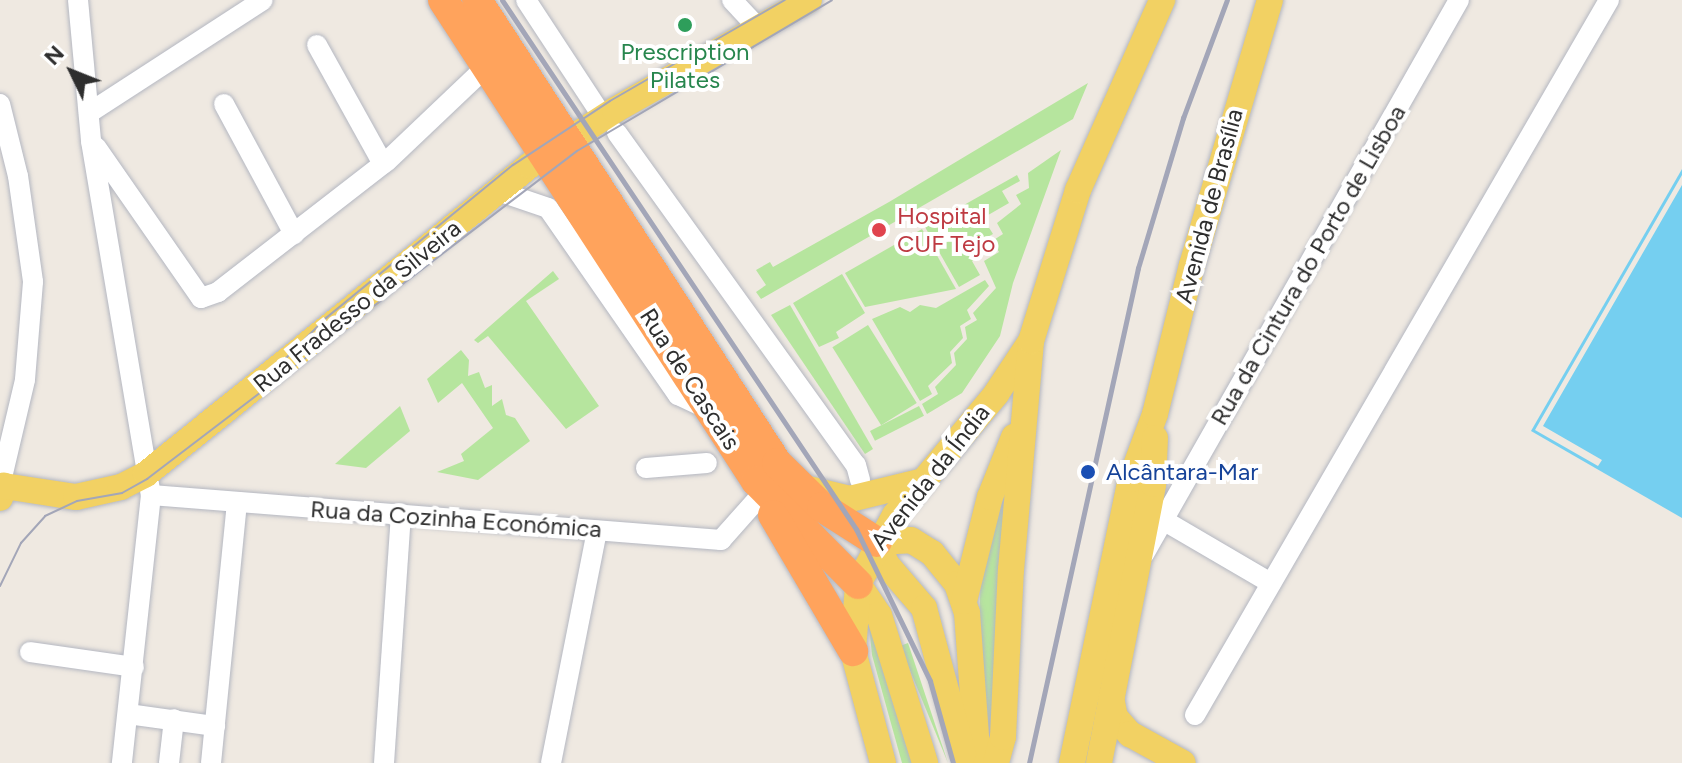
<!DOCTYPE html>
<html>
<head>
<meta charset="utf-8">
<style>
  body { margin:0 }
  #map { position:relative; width:1682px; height:763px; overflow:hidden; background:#efe9e1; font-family:Figtree,sans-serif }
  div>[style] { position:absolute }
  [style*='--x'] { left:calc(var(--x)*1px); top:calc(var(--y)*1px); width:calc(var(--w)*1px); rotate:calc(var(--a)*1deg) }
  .green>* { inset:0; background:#b6e59e; transform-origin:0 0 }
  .water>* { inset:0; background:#75cff0 }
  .pier>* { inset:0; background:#efe9e1 }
  .roads { filter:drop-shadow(0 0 2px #b4b7c1) drop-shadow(0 0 2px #b4b7c1) }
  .minor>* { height:20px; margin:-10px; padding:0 10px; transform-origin:10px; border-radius:10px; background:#fff }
  .major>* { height:26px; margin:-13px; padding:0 13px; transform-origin:13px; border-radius:13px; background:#f2d163 }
  .highway>* { height:30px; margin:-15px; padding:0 15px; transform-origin:15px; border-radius:15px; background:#ffa35c }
  .tram>* { height:2px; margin:-1px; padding:0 1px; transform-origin:1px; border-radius:1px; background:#a3a6b8 }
  .rail>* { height:5px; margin:-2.5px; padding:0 2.5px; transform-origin:2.5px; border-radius:2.5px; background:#a3a6b8 }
  .dots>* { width:22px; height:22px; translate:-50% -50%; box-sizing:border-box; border:4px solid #fff; border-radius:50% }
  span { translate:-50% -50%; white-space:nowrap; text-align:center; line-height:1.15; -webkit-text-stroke:8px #fff; paint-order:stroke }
  .leisure-label { font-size:24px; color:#27864d }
  .street-label { font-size:24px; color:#2e2e2e }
  .health-label { font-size:24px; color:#be3a42 }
  .left { translate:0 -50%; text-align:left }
  .transit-label { font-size:24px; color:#164399 }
  .north { position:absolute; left:32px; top:32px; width:80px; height:80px; -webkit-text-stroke:6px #fff; paint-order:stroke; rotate:313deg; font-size:22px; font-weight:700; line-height:32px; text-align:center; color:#2e2e2e }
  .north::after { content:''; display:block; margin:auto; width:28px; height:36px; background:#2e2e2e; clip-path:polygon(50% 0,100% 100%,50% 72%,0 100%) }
</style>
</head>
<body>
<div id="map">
  <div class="green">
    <div style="clip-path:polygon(1088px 83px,1073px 119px,761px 299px,756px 292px,766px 285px,756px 270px,770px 262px,773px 267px,889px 202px)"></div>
    <div style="clip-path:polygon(1061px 150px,1013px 283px,1000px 336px,962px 393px,927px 414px,922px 404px,938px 394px,935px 387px,956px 365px,954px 353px,967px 339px,965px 327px,977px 320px,973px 313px,996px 288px,984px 261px,999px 252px,992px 241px,1003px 234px,997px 223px,1021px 204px,1016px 195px,1029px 188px,1028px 173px)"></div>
    <div style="clip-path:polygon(1017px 175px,1020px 181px,1002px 191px,1009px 203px,983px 218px,993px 234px,982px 240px,988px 251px,972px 261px,980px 275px,959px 287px,925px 227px)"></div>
    <div style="clip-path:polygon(922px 229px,956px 289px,865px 307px,845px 273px)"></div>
    <div style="clip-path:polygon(553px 271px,559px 279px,526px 301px,599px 406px,566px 429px,488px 336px,478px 343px,474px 340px)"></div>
    <div style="clip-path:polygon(842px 274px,865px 313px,836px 332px,839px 338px,819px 347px,793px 303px)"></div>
    <div style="clip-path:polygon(985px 280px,989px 286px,967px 310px,971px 319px,960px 326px,963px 338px,950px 352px,952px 363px,928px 386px,932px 394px,920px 401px,872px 319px,900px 307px,910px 312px,920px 305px,936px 308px)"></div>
    <div style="clip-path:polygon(790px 305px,873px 449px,865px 454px,771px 315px)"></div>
    <div style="left:868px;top:325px;width:92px;height:42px;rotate:58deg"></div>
    <div style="clip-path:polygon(461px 350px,469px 360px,468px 376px,479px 372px,485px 388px,492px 385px,492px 406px,502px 399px,506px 415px,515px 418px,530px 441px,478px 480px,437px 472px,464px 461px,461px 454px,493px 428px,462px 383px,438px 403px,427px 379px)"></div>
    <div style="clip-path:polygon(400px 406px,410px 431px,366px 468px,335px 464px)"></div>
    <div style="left:919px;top:406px;width:11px;height:55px;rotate:63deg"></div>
    <div style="clip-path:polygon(1012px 465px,992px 744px,987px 762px,978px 654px,981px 571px)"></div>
    <div style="clip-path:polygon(868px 614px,916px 763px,902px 763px,872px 655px)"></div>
    <div style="clip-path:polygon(908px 643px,948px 763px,900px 646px)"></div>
  </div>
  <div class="water">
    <div style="clip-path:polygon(1682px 169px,1682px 518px,1531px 431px)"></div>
  </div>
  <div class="pier">
    <div style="clip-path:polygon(1682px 175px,1682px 185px,1543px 426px,1602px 460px,1598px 466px,1535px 430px)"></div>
  </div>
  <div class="roads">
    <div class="minor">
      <div style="--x:78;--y:0;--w:142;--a:84.7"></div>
      <div style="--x:91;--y:141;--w:359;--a:80.4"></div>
      <div style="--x:151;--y:495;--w:270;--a:96.2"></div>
      <div style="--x:526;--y:0;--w:140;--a:56.7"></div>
      <div style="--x:732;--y:0;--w:40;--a:47"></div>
      <div style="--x:317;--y:45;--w:136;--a:61"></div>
      <div style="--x:0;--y:104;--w:74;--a:76"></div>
      <div style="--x:18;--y:176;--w:107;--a:81.9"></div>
      <div style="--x:33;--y:282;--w:98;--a:94.7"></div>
      <div style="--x:25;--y:380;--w:109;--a:103.3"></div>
      <div style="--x:224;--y:104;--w:148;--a:61.7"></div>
      <div style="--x:89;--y:113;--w:207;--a:-33"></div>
      <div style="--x:617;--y:133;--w:409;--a:54.3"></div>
      <div style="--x:856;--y:465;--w:16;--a:75"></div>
      <div style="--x:96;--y:147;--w:184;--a:55.2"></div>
      <div style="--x:201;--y:298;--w:18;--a:-19"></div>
      <div style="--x:218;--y:292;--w:214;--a:-37.8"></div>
      <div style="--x:387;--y:161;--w:138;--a:-43.5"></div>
      <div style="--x:498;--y:191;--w:53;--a:18.8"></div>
      <div style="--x:548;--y:208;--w:228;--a:55.2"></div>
      <div style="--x:678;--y:395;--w:31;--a:25"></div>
      <div style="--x:646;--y:468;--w:61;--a:-4.7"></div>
      <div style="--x:151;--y:495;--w:572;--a:4.51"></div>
      <div style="--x:721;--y:540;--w:62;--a:-48.3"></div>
      <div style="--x:1163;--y:520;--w:125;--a:30.3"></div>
      <div style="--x:1144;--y:554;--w:637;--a:-60.38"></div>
      <div style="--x:30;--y:652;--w:105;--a:8.2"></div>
      <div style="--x:128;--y:714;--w:88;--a:7.9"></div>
      <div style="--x:1195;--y:715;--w:826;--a:-59.93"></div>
      <div style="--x:169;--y:763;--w:44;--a:-83.5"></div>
      <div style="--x:211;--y:763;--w:262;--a:-84.3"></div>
      <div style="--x:384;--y:763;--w:250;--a:-86.1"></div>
      <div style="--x:551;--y:763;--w:237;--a:-78.8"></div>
    </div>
    <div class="major">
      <div style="--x:804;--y:488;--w:47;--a:13.4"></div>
      <div style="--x:850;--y:499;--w:72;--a:-13.7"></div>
      <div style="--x:0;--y:498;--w:13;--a:-72"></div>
      <div style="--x:4;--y:486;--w:73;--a:8.7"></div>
      <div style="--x:76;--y:497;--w:46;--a:-12.5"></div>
      <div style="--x:121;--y:487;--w:28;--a:-27"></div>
      <div style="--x:146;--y:474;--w:493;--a:-38.8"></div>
      <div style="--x:530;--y:165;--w:101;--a:-32.9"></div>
      <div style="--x:615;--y:110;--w:223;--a:-29.6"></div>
      <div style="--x:877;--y:542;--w:34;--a:-3"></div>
      <div style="--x:911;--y:540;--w:25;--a:32"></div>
      <div style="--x:932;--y:553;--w:40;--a:51"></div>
      <div style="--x:957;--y:584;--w:31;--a:71"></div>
      <div style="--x:967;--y:613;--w:150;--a:85.8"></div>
      <div style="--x:877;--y:542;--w:25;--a:67"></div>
      <div style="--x:887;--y:565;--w:57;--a:49.3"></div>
      <div style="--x:924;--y:608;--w:151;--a:75"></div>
      <div style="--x:858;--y:584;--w:37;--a:56"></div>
      <div style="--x:879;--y:615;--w:155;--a:72.7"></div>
      <div style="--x:964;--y:601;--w:107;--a:-76"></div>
      <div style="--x:990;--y:497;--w:65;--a:-68.2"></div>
      <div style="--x:1111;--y:697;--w:20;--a:79"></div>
      <div style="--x:1115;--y:717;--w:23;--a:49"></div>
      <div style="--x:1130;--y:734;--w:60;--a:28.7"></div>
      <div style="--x:883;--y:763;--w:116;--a:-105"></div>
      <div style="--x:853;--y:651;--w:67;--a:-85.7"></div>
      <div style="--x:858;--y:584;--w:78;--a:-61.8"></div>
      <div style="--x:895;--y:515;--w:158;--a:-50.1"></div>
      <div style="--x:996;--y:394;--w:64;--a:-56.6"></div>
      <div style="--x:996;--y:763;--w:27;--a:-75"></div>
      <div style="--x:1003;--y:737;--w:167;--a:-87.3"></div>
      <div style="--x:1011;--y:570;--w:230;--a:-85"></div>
      <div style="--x:1031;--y:341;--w:158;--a:-72.7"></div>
      <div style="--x:1078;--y:190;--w:208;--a:-66.1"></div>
      <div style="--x:1072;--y:763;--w:290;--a:-78.3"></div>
      <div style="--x:1131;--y:479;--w:69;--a:-69.7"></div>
      <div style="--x:1155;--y:414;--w:154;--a:-76.1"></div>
      <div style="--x:1192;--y:265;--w:276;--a:-73.6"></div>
      <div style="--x:1099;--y:763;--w:284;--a:-79"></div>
      <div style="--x:1153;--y:484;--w:46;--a:-87.5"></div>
    </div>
    <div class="highway">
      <div style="--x:443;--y:0;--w:574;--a:56.95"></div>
      <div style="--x:756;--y:481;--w:145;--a:45.3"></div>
      <div style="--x:477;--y:0;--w:552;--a:57.06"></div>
      <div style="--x:777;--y:463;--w:63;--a:44.4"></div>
      <div style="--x:822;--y:507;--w:65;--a:32.5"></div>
      <div style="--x:773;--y:515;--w:158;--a:59.5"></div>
    </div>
  </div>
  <div class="tram">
    <div style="--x:286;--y:358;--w:57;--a:-45"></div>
    <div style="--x:326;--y:318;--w:242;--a:-39.3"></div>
    <div style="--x:513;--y:165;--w:116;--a:-33.4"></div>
    <div style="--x:610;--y:101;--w:202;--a:-30"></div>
    <div style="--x:0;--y:586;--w:48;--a:-64"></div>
    <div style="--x:21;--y:543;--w:36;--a:-48"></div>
    <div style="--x:45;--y:516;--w:35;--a:-25"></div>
    <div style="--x:77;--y:501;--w:46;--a:-10.1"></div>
    <div style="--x:122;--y:493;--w:29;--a:-29"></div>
    <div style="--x:147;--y:479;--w:541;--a:-37.34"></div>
    <div style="--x:577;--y:151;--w:296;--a:-30.6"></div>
  </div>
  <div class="rail">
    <div style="--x:502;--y:0;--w:637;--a:56.21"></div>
    <div style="--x:856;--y:529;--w:169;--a:64"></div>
    <div style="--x:930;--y:681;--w:85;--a:74.3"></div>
    <div style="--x:1029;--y:763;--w:507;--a:-77.58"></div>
    <div style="--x:1138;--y:268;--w:157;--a:-73.3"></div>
    <div style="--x:1183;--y:118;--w:126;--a:-69.6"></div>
  </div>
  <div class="dots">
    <div style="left:685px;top:25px;background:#2e9e5b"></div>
    <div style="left:879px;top:230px;background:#e0444e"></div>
    <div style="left:1088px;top:472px;background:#1a4fb4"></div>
  </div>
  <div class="leisure-label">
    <span style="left:685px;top:66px">Prescription<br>Pilates</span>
  </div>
  <div class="street-label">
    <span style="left:1209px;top:206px;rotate:-75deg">Avenida de Brasília</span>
    <span style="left:1308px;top:265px;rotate:-60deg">Rua da Cintura do Porto de Lisboa</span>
    <span style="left:357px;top:306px;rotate:-39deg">Rua Fradesso da Silveira</span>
    <span style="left:690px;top:379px;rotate:57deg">Rua de Cascais</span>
    <span style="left:930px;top:477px;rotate:-52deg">Avenida da Índia</span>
    <span style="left:456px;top:519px;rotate:4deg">Rua da Cozinha Económica</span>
  </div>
  <div class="health-label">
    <span class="left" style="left:897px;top:230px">Hospital<br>CUF Tejo</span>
  </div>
  <div class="transit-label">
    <span class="left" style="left:1106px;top:472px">Alcântara-Mar</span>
  </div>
  <div class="north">N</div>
</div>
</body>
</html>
